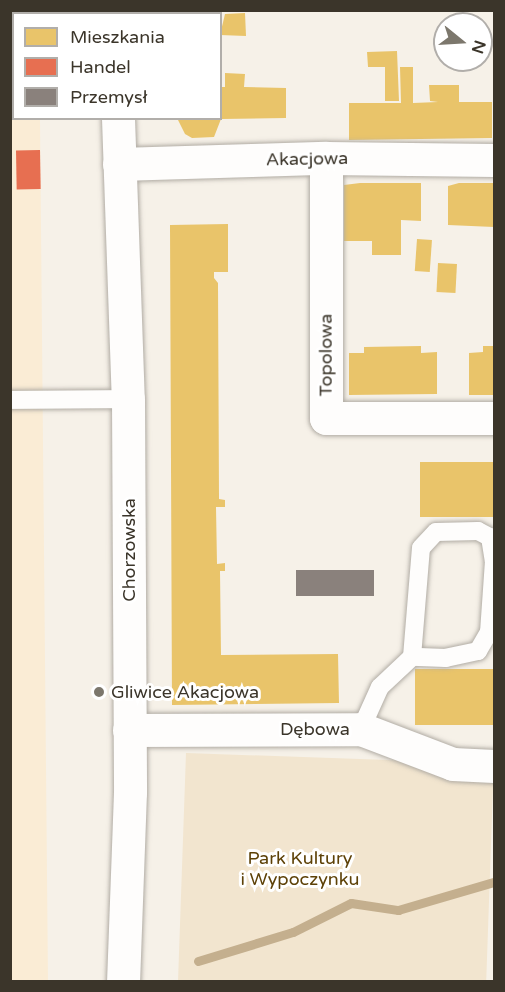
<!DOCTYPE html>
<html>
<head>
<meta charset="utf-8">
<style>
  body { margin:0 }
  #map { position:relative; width:505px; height:992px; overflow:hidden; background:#f6f1e8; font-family:"Varela Round",sans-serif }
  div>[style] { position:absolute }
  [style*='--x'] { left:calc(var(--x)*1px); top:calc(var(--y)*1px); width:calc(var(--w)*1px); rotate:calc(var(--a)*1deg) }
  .built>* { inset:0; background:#faecd5 }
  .green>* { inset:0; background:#f2e5cf; transform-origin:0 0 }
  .homes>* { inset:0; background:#e9c46a; transform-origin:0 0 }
  .shops>* { inset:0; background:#e76f51; transform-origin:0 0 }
  .industry>* { inset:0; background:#8a817c; transform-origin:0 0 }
  .stream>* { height:9px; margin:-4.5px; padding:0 4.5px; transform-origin:4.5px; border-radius:4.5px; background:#c4af8e }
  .roads { filter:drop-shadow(0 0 2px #b1aca4) drop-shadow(0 0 2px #b1aca4) }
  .service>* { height:18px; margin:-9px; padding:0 9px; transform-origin:9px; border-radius:9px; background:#fefdfc }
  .minor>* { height:33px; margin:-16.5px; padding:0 16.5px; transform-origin:16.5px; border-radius:16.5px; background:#fefdfc }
  .secondary>* { height:33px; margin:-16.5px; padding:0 16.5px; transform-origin:16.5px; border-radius:16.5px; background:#fefdfc }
  .dots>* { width:16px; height:16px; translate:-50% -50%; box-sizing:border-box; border:3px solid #fff; border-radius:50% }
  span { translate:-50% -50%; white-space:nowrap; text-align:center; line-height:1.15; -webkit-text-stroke:6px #fff; paint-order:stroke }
  .street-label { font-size:18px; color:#3b352a }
  .poi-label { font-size:18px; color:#3b352a }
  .left { translate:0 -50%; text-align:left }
  .park-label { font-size:18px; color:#5d4107 }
  .frame { position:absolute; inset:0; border:12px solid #3b352a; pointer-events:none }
  .legend { position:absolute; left:12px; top:12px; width:210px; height:108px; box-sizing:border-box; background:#fff; border:2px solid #b1aeaa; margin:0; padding:8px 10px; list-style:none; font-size:18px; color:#3b352a }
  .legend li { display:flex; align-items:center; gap:12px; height:30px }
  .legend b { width:30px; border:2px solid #b1aeaa }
  .north { position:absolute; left:433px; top:12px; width:60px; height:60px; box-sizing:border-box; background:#fff; border:2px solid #b1aeaa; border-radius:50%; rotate:108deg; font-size:16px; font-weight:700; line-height:24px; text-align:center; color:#3b352a }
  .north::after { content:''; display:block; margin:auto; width:21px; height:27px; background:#7c776c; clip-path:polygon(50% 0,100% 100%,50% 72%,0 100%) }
</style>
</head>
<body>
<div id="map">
  <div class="built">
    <div style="clip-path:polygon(10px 11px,40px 11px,14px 14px,14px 118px,40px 119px,48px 982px,10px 981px)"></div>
  </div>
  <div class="green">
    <div style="left:186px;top:753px;width:308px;height:228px;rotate:2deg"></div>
  </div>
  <div class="homes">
    <div style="left:173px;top:10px;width:38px;height:4px"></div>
    <div style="clip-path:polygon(245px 13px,246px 36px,220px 35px,225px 14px)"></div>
    <div style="clip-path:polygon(397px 51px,399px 101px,385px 101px,385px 67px,368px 67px,367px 52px)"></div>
    <div style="clip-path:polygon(400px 67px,413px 67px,413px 103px,438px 102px,430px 101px,429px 85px,459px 85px,459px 102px,492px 102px,492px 138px,349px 140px,349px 103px,401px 103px)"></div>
    <div style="clip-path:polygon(225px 73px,245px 74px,244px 87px,286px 88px,286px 118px,221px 119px,214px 137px,192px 138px,185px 134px,177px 118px,220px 118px,220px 87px,225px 87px)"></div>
    <div style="clip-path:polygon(360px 183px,421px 183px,421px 221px,401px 220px,401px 255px,372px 255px,372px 241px,344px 241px,344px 185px)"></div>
    <div style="clip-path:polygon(459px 183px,494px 183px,494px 227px,448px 225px,448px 186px)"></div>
    <div style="clip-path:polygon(228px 224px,228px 272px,214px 272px,214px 278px,218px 283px,219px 499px,225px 500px,225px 507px,216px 507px,217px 564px,225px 563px,225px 571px,220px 571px,221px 655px,338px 654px,339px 703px,172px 705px,170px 225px)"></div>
    <div style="left:417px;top:239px;width:15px;height:32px;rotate:4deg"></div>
    <div style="left:438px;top:263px;width:19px;height:29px;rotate:3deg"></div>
    <div style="clip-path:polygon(421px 346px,421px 353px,437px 352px,437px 394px,349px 395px,349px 353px,364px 353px,364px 347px)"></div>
    <div style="clip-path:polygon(483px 346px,494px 346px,494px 395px,469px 395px,469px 353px,483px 352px)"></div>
    <div style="left:494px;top:462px;width:55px;height:74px;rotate:90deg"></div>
    <div style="left:494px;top:669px;width:56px;height:79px;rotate:90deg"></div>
  </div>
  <div class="shops">
    <div style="left:40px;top:150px;width:39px;height:24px;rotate:89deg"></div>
  </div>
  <div class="industry">
    <div style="left:296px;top:570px;width:78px;height:26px"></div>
  </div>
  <div class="stream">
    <div style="--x:198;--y:961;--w:99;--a:-17"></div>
    <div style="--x:293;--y:932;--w:65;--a:-26.6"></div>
    <div style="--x:351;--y:903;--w:48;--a:8.5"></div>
    <div style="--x:398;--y:910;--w:100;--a:-16.3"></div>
  </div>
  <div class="roads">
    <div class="service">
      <div style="--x:10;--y:400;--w:118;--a:-0.5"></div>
      <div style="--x:361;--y:729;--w:46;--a:-65.7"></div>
      <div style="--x:380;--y:687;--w:44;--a:-43.2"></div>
      <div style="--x:412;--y:657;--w:109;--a:-85.3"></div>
      <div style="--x:421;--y:548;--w:22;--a:-47"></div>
      <div style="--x:436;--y:532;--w:42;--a:-1.4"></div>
      <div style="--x:478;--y:531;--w:13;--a:27"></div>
      <div style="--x:490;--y:537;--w:24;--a:81"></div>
      <div style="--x:494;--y:561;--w:71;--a:94"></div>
      <div style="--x:489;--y:632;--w:22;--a:120"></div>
      <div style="--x:478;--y:651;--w:33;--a:168"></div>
      <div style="--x:446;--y:658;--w:34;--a:-178"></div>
    </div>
    <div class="minor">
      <div style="--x:326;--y:158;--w:260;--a:90"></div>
      <div style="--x:326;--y:418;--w:168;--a:0"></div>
      <div style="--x:119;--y:164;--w:207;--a:-1.7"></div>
      <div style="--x:326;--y:158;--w:168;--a:0.7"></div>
      <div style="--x:129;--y:730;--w:232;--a:-0.2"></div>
      <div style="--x:361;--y:729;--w:98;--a:20.8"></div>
      <div style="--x:453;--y:764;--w:41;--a:2.8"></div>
    </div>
    <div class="secondary">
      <div style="--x:117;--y:10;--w:4;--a:90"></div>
      <div style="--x:118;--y:118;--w:281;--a:88"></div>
      <div style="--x:128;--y:399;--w:393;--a:89.7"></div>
      <div style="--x:130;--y:792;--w:190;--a:92.1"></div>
    </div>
  </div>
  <div class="dots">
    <div style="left:99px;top:692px;background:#7c776c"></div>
  </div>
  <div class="street-label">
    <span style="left:307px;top:159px;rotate:-1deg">Akacjowa</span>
    <span style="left:326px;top:355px;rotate:-90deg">Topolowa</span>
    <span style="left:129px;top:550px;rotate:-90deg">Chorzowska</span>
    <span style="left:315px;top:729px">Dębowa</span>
  </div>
  <div class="poi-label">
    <span class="left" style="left:111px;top:692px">Gliwice Akacjowa</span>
  </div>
  <div class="park-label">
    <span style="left:300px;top:869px">Park Kultury<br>i Wypoczynku</span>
  </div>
  <div class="frame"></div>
  <ul class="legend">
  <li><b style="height:16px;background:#e9c46a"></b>Mieszkania</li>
  <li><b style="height:16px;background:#e76f51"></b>Handel</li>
  <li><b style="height:16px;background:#8a817c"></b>Przemysł</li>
  </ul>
  <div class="north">N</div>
</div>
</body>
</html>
